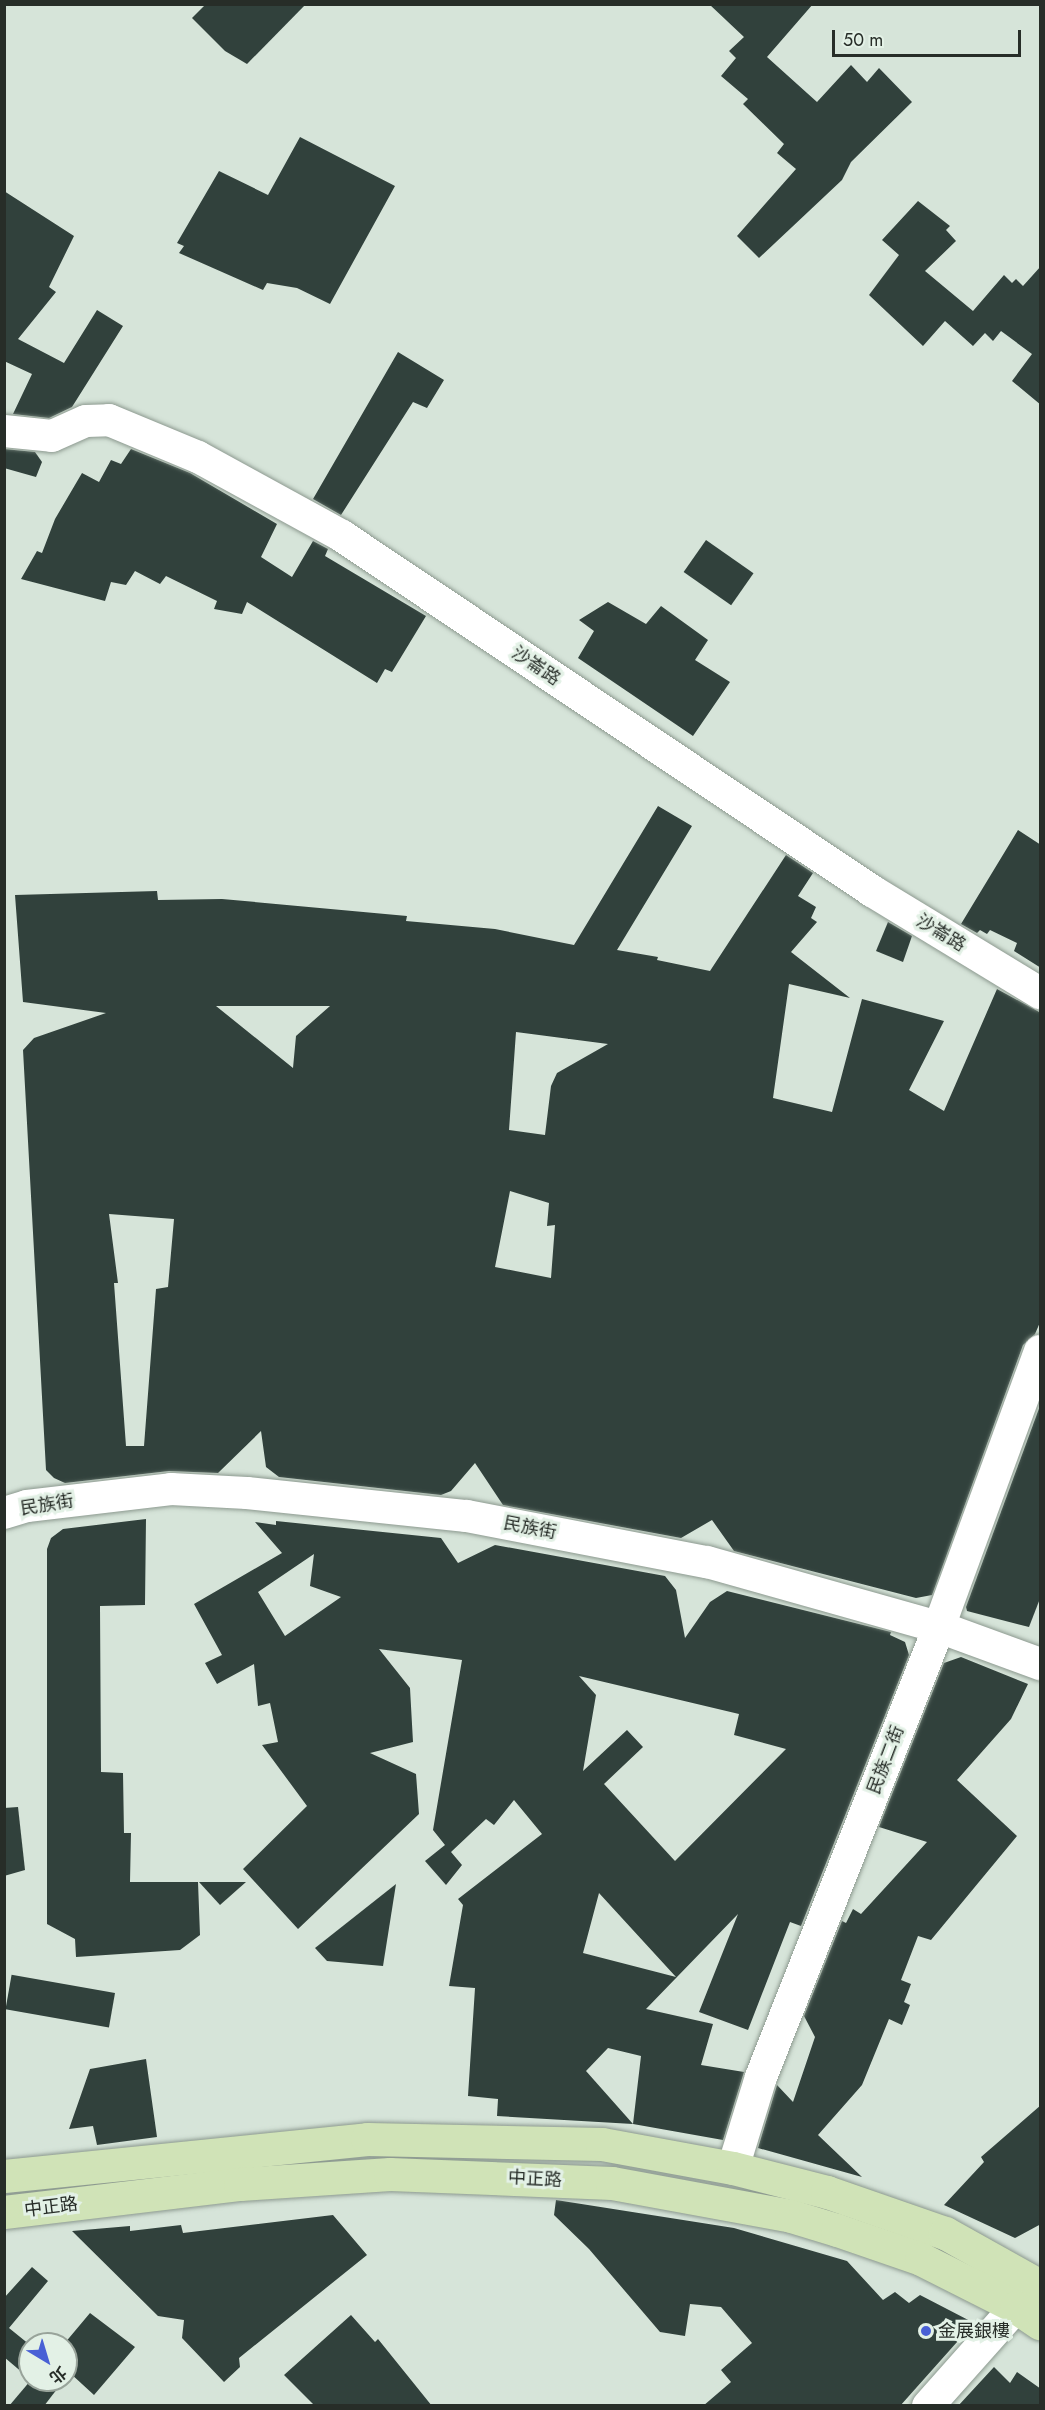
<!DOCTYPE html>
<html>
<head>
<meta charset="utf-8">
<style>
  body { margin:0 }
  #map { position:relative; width:1045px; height:2410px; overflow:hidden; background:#d6e4d9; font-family:Jost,"Noto Sans TC",sans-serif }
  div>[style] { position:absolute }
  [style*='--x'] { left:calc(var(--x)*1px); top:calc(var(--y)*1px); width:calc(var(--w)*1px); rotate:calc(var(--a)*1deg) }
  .building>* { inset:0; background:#31413c; transform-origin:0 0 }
  .roads { filter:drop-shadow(0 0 2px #8c998f) drop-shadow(0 0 2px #8c998f) }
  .minor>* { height:32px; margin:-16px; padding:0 16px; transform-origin:16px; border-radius:16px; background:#fff }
  .major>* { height:33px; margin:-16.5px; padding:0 16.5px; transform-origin:16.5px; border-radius:16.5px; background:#d0e3b7 }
  .dots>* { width:16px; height:16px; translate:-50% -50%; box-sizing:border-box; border:3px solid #e3f1e6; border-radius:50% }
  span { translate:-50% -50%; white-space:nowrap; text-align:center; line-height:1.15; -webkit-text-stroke:6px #e3f1e6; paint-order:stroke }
  .street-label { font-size:18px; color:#272d28 }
  .poi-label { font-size:18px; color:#272d28 }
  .left { translate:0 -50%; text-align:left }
  .frame { position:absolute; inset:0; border:6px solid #272d28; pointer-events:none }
  .north { position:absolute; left:18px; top:2332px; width:60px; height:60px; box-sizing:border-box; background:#e3f1e6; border:2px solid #98a39a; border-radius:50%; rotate:142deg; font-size:16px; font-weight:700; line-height:24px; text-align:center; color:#272d28 }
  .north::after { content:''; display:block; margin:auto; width:21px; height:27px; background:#4960d5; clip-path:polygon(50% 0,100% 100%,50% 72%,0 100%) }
  .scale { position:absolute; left:832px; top:30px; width:189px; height:27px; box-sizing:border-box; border:3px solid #272d28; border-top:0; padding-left:8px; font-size:18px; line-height:21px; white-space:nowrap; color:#272d28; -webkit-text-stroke:4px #e3f1e6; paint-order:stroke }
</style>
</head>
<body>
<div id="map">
  <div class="building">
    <div style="clip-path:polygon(206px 4px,306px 4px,247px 64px,225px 51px,192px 18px)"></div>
    <div style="clip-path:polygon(709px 4px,813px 4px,767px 57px,817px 102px,851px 65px,867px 82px,879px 68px,912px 102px,851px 162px,842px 180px,759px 258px,737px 236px,796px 169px,777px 153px,784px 144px,743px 104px,748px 99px,721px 76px,736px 58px,729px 51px,744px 37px)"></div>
    <div style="clip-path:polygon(300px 137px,395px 186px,330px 304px,297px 288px,267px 283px,263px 290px,179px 253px,184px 246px,177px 243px,219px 171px,268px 195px)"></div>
    <div style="clip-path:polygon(4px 191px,74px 236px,49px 287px,56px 292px,18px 339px,64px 363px,97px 310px,123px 326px,72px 407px,49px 418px,13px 414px,32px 374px,4px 361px)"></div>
    <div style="clip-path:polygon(918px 201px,950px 226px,946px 230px,956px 241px,925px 271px,973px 311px,1004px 275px,1012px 283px,1016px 279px,1023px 286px,1041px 266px,1041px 405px,1012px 381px,1032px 354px,1001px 331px,993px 341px,985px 333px,973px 346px,945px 321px,923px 346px,869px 295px,899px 255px,882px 240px)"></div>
    <div style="clip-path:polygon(398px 352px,444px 380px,427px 408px,413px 402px,341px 515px,313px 499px)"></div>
    <div style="clip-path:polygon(4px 449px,35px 452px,42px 462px,36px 477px,4px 468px)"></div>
    <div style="clip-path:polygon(131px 449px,190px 473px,277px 524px,261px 557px,292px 577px,313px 541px,328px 549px,325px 556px,426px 616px,392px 672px,385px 669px,377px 683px,247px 602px,242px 614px,214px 609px,217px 601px,166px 576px,160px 584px,135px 571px,126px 585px,111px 582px,105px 601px,21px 579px,37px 551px,42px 553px,55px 519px,82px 473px,99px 482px,111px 460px,121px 464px)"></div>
    <div style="left:706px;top:540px;width:58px;height:39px;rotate:35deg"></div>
    <div style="clip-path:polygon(608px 602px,646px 624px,661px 606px,708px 640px,695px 660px,730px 682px,693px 736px,578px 658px,594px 631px,579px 620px)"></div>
    <div style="clip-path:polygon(evenodd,658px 806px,692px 826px,617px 950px,658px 957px,657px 960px,710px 971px,786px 855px,813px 873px,798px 896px,816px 907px,811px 918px,817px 922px,791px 952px,850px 998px,789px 984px,773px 1098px,832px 1112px,862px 999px,944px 1021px,909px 1090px,944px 1111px,997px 989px,1041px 1013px,1041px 1320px,1035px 1334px,1023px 1345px,932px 1595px,916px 1598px,734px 1551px,712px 1520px,681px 1538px,503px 1505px,475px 1463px,451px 1491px,441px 1495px,279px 1477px,266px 1467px,261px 1431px,218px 1473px,169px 1471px,65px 1483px,54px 1478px,46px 1470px,23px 1050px,34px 1038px,106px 1013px,23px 1002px,15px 895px,157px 891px,158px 900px,222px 899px,407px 916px,406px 921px,495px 929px,574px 945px,658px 806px,216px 1006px,330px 1006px,296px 1036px,293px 1068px,216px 1006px,658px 806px,516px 1032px,608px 1044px,557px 1073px,551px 1086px,545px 1135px,509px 1130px,516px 1032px,658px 806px,510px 1191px,549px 1203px,547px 1226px,555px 1225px,551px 1278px,495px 1267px,510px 1191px,658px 806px,109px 1214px,174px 1219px,168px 1287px,156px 1289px,144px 1446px,126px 1446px,114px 1283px,118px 1283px,109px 1214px)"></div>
    <div style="clip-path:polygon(1018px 830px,1041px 845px,1041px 968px,1014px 951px,1017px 943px,990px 930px,987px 934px,980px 930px,977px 933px,961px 924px)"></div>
    <div style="clip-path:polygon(888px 922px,912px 936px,903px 962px,876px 951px)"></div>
    <div style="clip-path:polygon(1041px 1403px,1041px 1596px,1029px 1627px,967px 1611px,966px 1607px)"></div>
    <div style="clip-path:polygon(146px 1519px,145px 1605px,100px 1606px,101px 1772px,123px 1773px,124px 1833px,131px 1833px,130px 1882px,198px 1882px,200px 1935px,180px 1950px,76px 1957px,75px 1939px,47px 1924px,47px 1549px,51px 1538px,63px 1529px)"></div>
    <div style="clip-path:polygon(evenodd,276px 1521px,441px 1538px,458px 1563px,495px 1545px,665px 1576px,676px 1590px,685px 1638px,710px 1602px,727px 1591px,891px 1632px,890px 1635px,905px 1642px,909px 1655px,801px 1926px,790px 1922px,748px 2030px,699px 2012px,738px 1914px,646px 2009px,713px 2024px,701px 2065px,744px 2072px,723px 2140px,633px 2124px,497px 2116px,498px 2099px,468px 2096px,475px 1988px,449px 1986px,463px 1905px,458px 1899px,542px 1834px,514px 1800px,494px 1825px,486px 1819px,451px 1852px,462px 1865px,446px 1885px,425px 1861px,445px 1845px,433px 1830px,462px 1660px,379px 1649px,410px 1688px,413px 1742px,370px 1753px,416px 1774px,419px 1814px,298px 1929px,243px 1869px,307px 1806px,262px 1745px,278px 1742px,270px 1703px,258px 1706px,254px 1664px,217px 1684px,205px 1663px,222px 1655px,194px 1604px,282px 1553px,255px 1522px,276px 1525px,276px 1521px,314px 1554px,310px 1586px,341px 1597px,285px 1636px,258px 1592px,314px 1554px,276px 1521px,579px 1676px,739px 1714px,734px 1735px,786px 1749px,675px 1861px,604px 1784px,643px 1747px,627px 1730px,583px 1771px,596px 1695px,579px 1676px,276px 1521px,599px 1893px,676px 1977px,583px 1953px,599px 1893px,276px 1521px,608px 2048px,641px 2056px,633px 2124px,586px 2071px,608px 2048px)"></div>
    <div style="clip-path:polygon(961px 1657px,1028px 1684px,1011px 1719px,957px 1780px,1017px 1836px,931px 1940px,918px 1936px,901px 1980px,911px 1984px,904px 2002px,910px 2005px,902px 2025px,889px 2019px,862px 2085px,818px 2135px,862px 2177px,758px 2148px,777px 2085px,793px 2102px,815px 2037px,804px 2016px,842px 1921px,846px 1923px,853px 1909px,861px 1914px,927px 1842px,879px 1827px,944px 1663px)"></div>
    <div style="clip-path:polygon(18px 1807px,25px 1870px,4px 1876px,4px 1808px)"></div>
    <div style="clip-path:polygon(199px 1882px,246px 1882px,220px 1905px)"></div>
    <div style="clip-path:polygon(396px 1884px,383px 1966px,327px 1961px,315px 1948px)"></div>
    <div style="left:115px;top:1993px;width:35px;height:105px;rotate:100deg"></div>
    <div style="clip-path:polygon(146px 2059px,157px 2137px,97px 2145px,93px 2126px,69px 2129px,90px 2069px)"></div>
    <div style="clip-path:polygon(1041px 2105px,1041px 2224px,1015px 2238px,944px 2205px,984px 2162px,981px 2157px)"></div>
    <div style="clip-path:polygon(556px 2200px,734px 2228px,847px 2261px,883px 2300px,895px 2292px,909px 2303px,920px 2295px,974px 2323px,900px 2406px,703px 2406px,731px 2382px,721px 2370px,752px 2343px,721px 2307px,690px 2304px,685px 2336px,660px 2332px,589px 2249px,554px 2215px)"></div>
    <div style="clip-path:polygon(333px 2215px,367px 2255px,239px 2358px,240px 2367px,224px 2382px,182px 2338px,184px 2320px,158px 2316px,72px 2231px,130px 2226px,130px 2231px,181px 2225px,183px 2233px)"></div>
    <div style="clip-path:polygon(32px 2267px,48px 2281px,9px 2328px,30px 2345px,30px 2379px,4px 2357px,4px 2298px)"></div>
    <div style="clip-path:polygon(90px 2313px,135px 2347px,94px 2395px,70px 2373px,66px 2378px,64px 2344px)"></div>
    <div style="clip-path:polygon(351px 2315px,375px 2342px,378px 2339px,432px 2406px,315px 2406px,284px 2375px)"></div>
    <div style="clip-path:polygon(994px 2367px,1010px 2383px,1017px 2372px,1041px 2389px,1041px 2406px,958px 2406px)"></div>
    <div style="clip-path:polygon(31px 2380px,64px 2380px,44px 2406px,9px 2406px)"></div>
  </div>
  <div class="roads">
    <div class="minor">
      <div style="--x:4;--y:431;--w:48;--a:5.9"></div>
      <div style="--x:52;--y:436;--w:37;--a:-24"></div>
      <div style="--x:86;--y:421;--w:23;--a:-2"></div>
      <div style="--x:109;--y:420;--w:96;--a:22.6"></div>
      <div style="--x:198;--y:457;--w:164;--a:28.7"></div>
      <div style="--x:342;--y:536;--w:638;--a:33.81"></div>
      <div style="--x:872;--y:891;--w:197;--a:31.3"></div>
      <div style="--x:4;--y:1513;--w:24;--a:-17"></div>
      <div style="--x:27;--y:1506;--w:145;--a:-6.7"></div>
      <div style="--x:171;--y:1489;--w:76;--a:3"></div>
      <div style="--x:247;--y:1493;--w:221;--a:6"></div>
      <div style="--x:467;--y:1516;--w:244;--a:10.9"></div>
      <div style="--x:707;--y:1562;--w:241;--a:15.7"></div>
      <div style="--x:939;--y:1627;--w:108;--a:20.1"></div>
      <div style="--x:733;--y:2168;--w:95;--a:-72.9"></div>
      <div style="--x:761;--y:2077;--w:484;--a:-68.4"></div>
      <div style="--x:939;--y:1627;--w:294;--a:-69.9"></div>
      <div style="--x:928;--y:2406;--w:132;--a:-48.4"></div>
      <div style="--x:1016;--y:2307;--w:25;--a:-56"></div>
    </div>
    <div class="major">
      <div style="--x:4;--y:2176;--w:365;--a:-5.8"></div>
      <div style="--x:367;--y:2139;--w:235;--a:1.2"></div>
      <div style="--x:602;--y:2144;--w:133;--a:10.4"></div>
      <div style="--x:733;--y:2168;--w:97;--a:14.3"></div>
      <div style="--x:827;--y:2192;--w:125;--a:19.2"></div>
      <div style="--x:945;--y:2233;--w:109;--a:29.2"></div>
      <div style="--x:4;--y:2212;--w:238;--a:-6.8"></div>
      <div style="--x:240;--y:2184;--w:150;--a:-3.8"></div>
      <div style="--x:390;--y:2174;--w:222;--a:2.3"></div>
      <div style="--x:612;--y:2183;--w:182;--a:10.4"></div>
      <div style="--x:791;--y:2216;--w:48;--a:16.9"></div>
      <div style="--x:837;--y:2230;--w:89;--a:19"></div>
      <div style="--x:921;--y:2259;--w:106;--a:26.8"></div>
      <div style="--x:1016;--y:2307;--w:29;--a:34"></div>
    </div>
  </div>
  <div class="dots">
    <div style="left:926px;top:2331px;background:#4960d5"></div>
  </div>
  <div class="street-label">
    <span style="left:536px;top:666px;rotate:34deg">沙崙路</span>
    <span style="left:941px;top:933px;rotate:31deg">沙崙路</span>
    <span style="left:47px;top:1505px;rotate:-9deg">民族街</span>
    <span style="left:530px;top:1528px;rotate:11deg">民族街</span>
    <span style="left:886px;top:1760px;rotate:-69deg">民族二街</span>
    <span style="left:535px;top:2179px;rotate:3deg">中正路</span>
    <span style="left:51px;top:2207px;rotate:-7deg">中正路</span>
  </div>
  <div class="poi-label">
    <span class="left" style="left:938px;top:2331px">金展銀樓</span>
  </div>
  <div class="frame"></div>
  <div class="north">北</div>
  <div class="scale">50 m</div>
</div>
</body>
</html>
